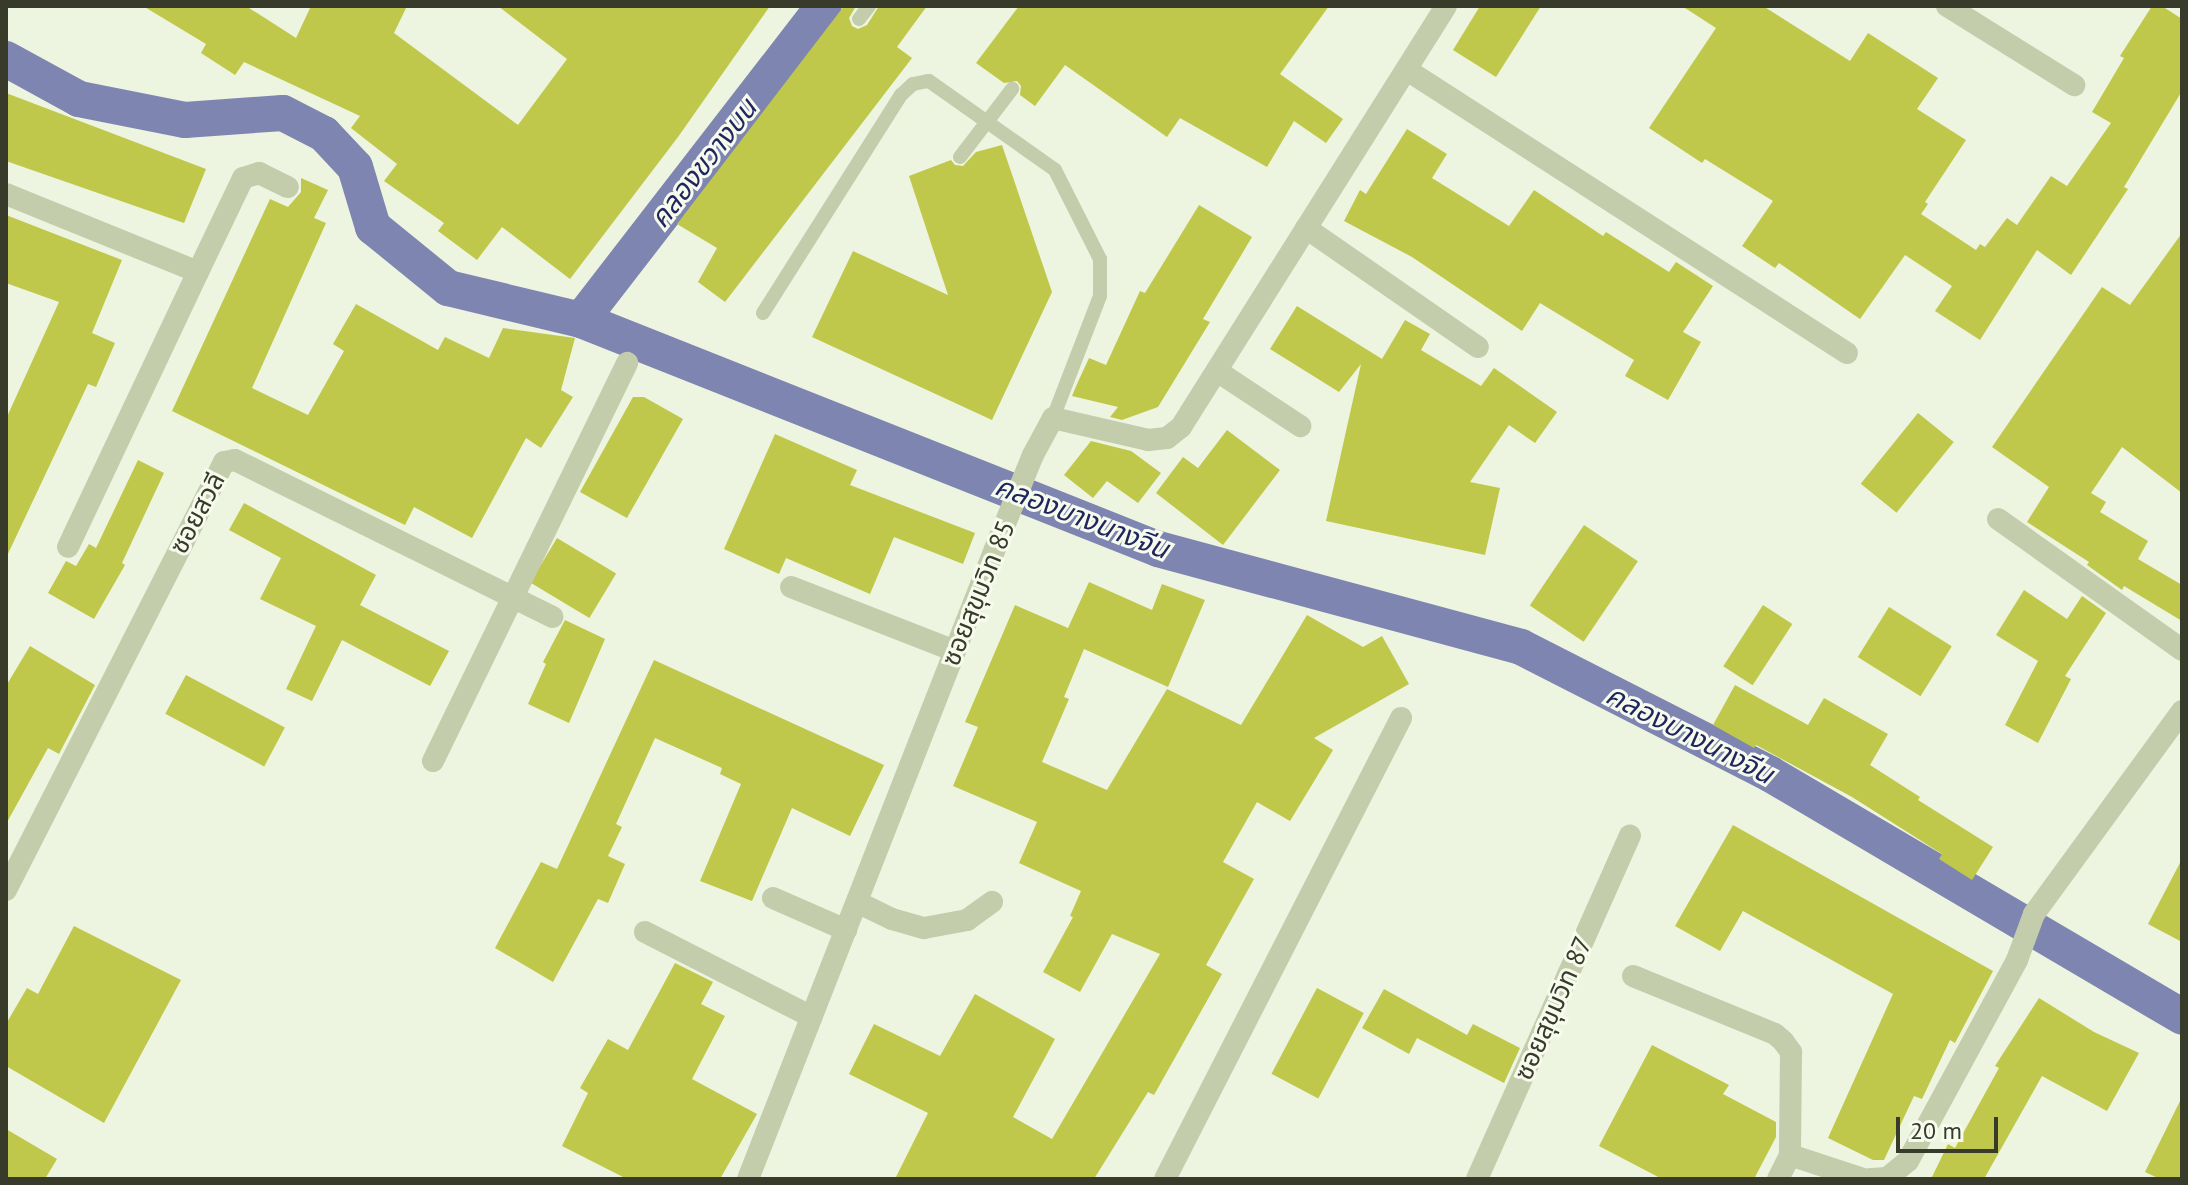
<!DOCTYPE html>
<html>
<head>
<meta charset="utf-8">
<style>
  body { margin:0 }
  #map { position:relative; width:2188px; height:1185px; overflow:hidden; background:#edf4e0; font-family:"PT Sans","Noto Sans Thai",sans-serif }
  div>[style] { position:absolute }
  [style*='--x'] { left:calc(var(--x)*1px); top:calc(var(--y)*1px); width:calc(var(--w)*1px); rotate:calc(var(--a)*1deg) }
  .canal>* { height:36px; margin:-18px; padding:0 18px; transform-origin:18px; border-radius:18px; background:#7e85b1 }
  .building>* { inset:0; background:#bfc84a; transform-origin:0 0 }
  .service>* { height:14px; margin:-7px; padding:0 7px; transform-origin:7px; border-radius:7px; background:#c3ccab }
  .minor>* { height:22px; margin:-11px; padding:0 11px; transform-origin:11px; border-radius:11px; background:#c3ccab }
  span { translate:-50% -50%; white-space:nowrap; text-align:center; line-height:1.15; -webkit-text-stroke:6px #f6fbed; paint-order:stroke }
  .street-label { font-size:26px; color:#383a2a }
  .water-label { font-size:28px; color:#1f255d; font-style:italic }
  .frame { position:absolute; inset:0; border:8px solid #383a2a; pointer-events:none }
  .scale { position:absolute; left:1896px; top:1117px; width:102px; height:36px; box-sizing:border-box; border:4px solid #383a2a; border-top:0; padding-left:10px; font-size:24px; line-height:28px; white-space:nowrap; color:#383a2a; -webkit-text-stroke:6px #f6fbed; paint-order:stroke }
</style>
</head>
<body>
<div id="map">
  <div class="canal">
    <div style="--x:6;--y:59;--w:83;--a:28.7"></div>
    <div style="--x:79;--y:99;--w:108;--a:11.2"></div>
    <div style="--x:185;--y:120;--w:98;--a:-4.1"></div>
    <div style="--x:283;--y:113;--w:46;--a:27.1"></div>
    <div style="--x:324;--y:134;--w:45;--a:46.8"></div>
    <div style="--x:355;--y:167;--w:63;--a:73.3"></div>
    <div style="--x:373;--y:227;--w:97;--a:39.1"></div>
    <div style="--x:448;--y:288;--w:137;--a:13.5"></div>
    <div style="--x:581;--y:320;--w:621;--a:21.65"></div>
    <div style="--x:1158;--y:549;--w:376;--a:15.1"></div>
    <div style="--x:1521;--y:647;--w:280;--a:27"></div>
    <div style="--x:1770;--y:774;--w:478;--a:30.5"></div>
    <div style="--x:581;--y:320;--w:397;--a:-52.3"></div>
  </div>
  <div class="building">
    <div style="clip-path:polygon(143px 6px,246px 6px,296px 38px,311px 6px,407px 6px,394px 33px,518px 125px,567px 59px,498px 6px,770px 6px,678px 137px,570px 279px,502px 227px,477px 260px,438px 231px,444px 223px,384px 181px,397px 164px,351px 128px,360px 116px,244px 62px,235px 75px,201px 53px,206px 44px)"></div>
    <div style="clip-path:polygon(844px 6px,856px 6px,849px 18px,852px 26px,858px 29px,867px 25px,879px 6px,927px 6px,897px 47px,912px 58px,725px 302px,698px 282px,717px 248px,677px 224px)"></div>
    <div style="clip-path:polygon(1019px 6px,1329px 6px,1280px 74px,1343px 119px,1326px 143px,1294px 121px,1267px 167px,1180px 118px,1167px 137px,1065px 65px,1035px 106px,1020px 95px,1021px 86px,1017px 81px,1004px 83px,976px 63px)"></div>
    <div style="clip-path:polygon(1480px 6px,1541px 6px,1496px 77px,1453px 50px)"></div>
    <div style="clip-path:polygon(1682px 6px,1763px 6px,1850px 61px,1868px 33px,1938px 78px,1917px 109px,1966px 140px,1925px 202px,1928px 204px,1921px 214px,1976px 250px,1980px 244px,1985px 247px,2007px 218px,2017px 225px,2051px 176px,2067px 186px,2111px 123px,2092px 112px,2124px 58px,2120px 56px,2152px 6px,2162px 6px,2182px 19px,2182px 91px,2124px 187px,2128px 189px,2071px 275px,2037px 250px,1980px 340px,1935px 311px,1952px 286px,1905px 255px,1860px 319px,1779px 263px,1775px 268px,1742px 246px,1773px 201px,1705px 159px,1702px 163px,1649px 128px,1716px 28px)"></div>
    <div style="clip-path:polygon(6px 93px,206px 169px,184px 223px,6px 161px)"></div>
    <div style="clip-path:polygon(1407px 129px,1447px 154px,1432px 178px,1509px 226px,1534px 190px,1603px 236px,1606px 232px,1669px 272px,1676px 262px,1713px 286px,1683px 332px,1701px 342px,1668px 400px,1625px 376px,1634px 360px,1540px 303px,1522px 331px,1412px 257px,1344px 221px,1360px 190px,1366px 194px)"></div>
    <div style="clip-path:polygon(1002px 145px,1052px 292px,992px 420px,812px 337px,853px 251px,948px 295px,909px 176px,951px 160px,955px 165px,963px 166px,976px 152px)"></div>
    <div style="clip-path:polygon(301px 178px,328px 190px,314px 218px,326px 223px,252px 388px,308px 415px,344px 351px,333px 344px,356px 304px,438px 350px,445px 337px,489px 358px,503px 328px,575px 338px,561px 390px,573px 397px,541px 448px,526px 438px,472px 538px,414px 507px,405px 525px,172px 411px,270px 199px,288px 207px,301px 192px)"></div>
    <div style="clip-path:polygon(1199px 205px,1252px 237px,1203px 319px,1210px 322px,1158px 407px,1122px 420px,1110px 417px,1118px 407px,1072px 396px,1077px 384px,1089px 358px,1106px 365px,1140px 291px,1145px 293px)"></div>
    <div style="clip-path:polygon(6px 215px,122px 260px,92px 333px,115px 343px,96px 387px,88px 384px,6px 558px,6px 419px,59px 302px,6px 283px)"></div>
    <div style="clip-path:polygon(2182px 233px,2182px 493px,2122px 447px,2091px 493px,2106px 502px,2100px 512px,2148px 541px,2138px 559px,2182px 585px,2182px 621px,2124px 586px,2122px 590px,2087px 565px,2089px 562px,2027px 522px,2049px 487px,1992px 447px,2102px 287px,2130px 305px)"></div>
    <div style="clip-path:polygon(1297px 306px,1382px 359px,1405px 320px,1430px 334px,1421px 350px,1481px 386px,1494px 368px,1557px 412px,1535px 443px,1509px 425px,1470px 482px,1500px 488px,1485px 555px,1326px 521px,1361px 364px,1339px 392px,1270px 349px)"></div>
    <div style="clip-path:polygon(633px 397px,644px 397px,683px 419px,627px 518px,580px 492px)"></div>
    <div style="left:1918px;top:413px;width:46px;height:91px;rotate:39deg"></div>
    <div style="clip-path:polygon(1227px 430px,1280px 470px,1223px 545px,1156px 493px,1183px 457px,1198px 468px)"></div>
    <div style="clip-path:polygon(775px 434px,857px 470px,850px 485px,975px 533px,963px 564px,894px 537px,870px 594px,786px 558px,779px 574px,724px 549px)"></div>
    <div style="clip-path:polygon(1091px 441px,1131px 451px,1161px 473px,1138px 503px,1107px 481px,1093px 498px,1064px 475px)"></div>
    <div style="clip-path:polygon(138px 460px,164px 473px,122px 563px,125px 565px,94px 619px,48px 593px,66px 561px,76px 566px,89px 544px,96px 548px)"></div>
    <div style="clip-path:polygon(244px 503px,376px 575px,360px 605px,449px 651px,430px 686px,342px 640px,312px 701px,286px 689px,316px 626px,260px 599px,281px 558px,229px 530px)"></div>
    <div style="left:1584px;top:525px;width:65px;height:97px;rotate:34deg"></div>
    <div style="left:557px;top:538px;width:69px;height:52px;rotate:31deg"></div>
    <div style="clip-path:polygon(1089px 582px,1152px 610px,1162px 584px,1205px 600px,1168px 687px,1084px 649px,1064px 697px,1069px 699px,1042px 762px,1107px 790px,1167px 689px,1241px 725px,1307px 615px,1363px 647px,1382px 636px,1409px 684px,1314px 738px,1333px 750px,1290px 821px,1257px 802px,1223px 862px,1254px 879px,1206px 965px,1222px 974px,1154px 1095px,1148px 1092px,1094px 1179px,895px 1179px,928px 1113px,849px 1074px,874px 1024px,940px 1056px,975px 994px,1055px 1039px,1013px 1117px,1052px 1139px,1160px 954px,1112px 934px,1080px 992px,1043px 972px,1073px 917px,1070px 916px,1081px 891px,1019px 863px,1037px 822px,953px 786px,978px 727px,965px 722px,1015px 605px,1068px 628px)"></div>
    <div style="clip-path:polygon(2024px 590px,2067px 619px,2082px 596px,2106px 613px,2065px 676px,2071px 679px,2038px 743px,2005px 725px,2038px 661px,1996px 635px)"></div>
    <div style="left:1763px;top:605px;width:35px;height:73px;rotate:33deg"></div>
    <div style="left:1889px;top:607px;width:74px;height:59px;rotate:32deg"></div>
    <div style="clip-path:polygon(565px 620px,605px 639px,569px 723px,528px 704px,546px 664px,543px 662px)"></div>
    <div style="clip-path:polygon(30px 646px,95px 685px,59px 754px,48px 748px,6px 824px,6px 686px)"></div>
    <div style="clip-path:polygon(654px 660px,884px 765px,850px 836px,792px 808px,752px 901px,700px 881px,741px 784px,720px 774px,722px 768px,655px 738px,616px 824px,622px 827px,608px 856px,625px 864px,608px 903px,598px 899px,553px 982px,495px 948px,541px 862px,557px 869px)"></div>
    <div style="left:186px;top:675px;width:112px;height:44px;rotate:28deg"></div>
    <div style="clip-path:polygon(1735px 685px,1808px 725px,1824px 698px,1888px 734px,1870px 765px,1920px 797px,1918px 800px,1993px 847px,1972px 880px,1939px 859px,1942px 854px,1852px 797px,1756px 745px,1754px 748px,1713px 725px)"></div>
    <div style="clip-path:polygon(1733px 825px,1993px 971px,1955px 1043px,1950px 1040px,1922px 1099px,1914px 1096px,1884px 1160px,1873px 1160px,1828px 1138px,1893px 994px,1743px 911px,1720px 951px,1675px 926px)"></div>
    <div style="clip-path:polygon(2182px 859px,2182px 942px,2148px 924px)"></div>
    <div style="clip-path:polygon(74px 926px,181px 980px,104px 1123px,6px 1066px,6px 1024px,27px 988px,38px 994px)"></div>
    <div style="clip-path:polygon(675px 963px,713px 982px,701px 1004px,725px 1016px,692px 1079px,757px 1114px,720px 1179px,627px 1179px,562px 1146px,588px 1093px,580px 1088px,608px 1039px,628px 1050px)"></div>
    <div style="left:1317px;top:988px;width:53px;height:97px;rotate:28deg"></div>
    <div style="clip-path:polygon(1384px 989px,1467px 1035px,1473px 1024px,1520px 1048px,1504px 1083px,1417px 1038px,1409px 1054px,1362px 1028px)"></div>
    <div style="clip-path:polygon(2039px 998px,2094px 1032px,2139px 1053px,2107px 1111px,2042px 1076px,1984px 1179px,1931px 1179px,1948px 1144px,1955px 1148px,1999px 1068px,1995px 1066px)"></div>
    <div style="clip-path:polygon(1652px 1045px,1729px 1085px,1723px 1094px,1776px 1122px,1776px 1137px,1754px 1179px,1662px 1179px,1599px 1146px)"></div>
    <div style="clip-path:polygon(2182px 1097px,2182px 1179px,2160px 1179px,2145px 1172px)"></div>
    <div style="clip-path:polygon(6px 1129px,57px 1159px,45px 1179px,6px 1179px)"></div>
  </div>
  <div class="service">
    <div style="--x:859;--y:19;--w:16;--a:-52"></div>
    <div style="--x:960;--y:157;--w:86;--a:-52.6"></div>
    <div style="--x:763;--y:313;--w:258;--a:-57.7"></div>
    <div style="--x:901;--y:95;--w:16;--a:-43"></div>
    <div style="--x:913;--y:84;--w:16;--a:-11"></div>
    <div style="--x:929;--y:81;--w:154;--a:35.2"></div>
    <div style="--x:1055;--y:170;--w:100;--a:63.2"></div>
    <div style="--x:1100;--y:259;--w:37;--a:90"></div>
    <div style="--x:1100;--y:296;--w:131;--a:111.1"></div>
  </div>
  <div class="minor">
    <div style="--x:1947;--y:6;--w:150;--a:31.9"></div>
    <div style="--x:1407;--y:70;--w:523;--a:32.75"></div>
    <div style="--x:6;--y:194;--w:207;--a:22.1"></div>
    <div style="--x:198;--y:272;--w:304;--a:115.3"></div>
    <div style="--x:1306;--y:228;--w:209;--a:34.7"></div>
    <div style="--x:198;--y:272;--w:104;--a:-64.4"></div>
    <div style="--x:243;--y:178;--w:17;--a:-17"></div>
    <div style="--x:259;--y:173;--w:32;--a:26"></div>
    <div style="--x:1217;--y:371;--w:100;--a:33.5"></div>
    <div style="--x:1998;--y:519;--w:226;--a:35.4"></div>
    <div style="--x:791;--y:587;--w:176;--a:21.3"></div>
    <div style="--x:433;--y:761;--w:443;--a:-64"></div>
    <div style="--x:6;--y:890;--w:480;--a:-63"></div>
    <div style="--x:224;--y:462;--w:11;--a:-10"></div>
    <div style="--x:235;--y:460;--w:354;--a:26.3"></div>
    <div style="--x:773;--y:898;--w:80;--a:23.7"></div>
    <div style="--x:857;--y:902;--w:39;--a:26"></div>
    <div style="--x:892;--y:919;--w:33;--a:16"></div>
    <div style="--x:924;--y:928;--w:44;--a:-10.5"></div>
    <div style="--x:967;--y:920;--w:31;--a:-36"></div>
    <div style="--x:645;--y:932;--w:187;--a:27"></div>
    <div style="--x:1633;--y:976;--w:153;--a:22.2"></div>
    <div style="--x:1775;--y:1034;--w:11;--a:41"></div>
    <div style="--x:1783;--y:1041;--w:14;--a:54"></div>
    <div style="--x:1791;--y:1052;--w:103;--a:90.6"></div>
    <div style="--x:748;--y:1179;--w:685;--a:-68.6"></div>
    <div style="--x:998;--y:541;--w:93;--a:-67.9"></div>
    <div style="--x:1033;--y:455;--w:42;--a:-61.6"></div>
    <div style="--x:1053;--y:418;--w:98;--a:13"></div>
    <div style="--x:1148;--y:440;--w:19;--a:-6"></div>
    <div style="--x:1167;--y:438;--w:18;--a:-38"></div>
    <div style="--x:1181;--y:427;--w:497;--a:-57.8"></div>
    <div style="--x:1165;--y:1179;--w:518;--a:-62.89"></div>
    <div style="--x:1477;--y:1179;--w:376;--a:-66"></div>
    <div style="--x:1778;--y:1179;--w:27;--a:-63"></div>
    <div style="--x:1790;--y:1155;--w:77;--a:18.2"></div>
    <div style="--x:1871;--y:1179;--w:16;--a:-4"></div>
    <div style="--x:1887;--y:1178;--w:27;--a:-39"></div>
    <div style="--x:1908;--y:1161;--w:229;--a:-61.5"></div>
    <div style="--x:2017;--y:960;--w:49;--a:-69.7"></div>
    <div style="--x:2034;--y:914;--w:251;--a:-53.9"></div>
  </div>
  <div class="street-label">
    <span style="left:197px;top:513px;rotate:-62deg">ซอยสวลี</span>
    <span style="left:978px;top:593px;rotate:-68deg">ซอยสุขุมวิท 85</span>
    <span style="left:1553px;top:1008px;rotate:-66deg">ซอยสุขุมวิท 87</span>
  </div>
  <div class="water-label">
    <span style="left:703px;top:163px;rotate:-52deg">คลองขวางบน</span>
    <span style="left:1082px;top:517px;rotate:21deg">คลองบางนางจีน</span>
    <span style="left:1690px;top:734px;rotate:27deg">คลองบางนางจีน</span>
  </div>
  <div class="frame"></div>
  <div class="scale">20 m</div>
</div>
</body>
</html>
